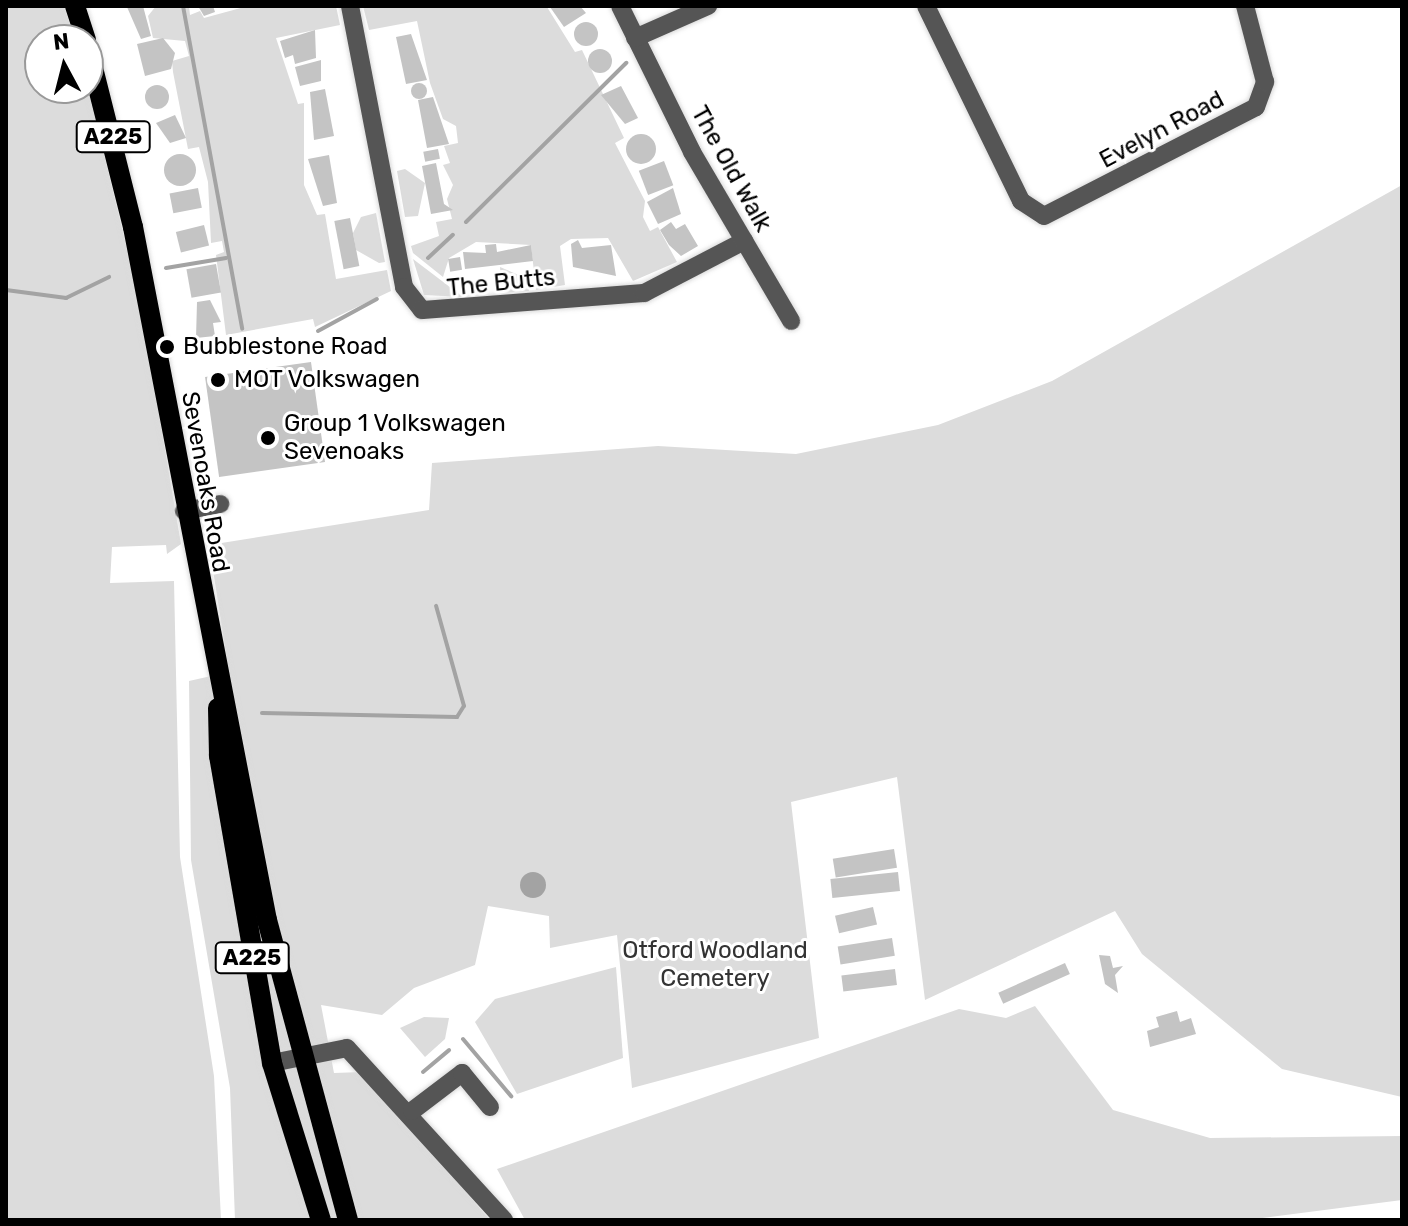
<!DOCTYPE html>
<html>
<head>
<meta charset="utf-8">
<style>
  body { margin:0 }
  #map { position:relative; width:1408px; height:1226px; overflow:hidden; background:#fff; font-family:Rubik,sans-serif }
  div>[style] { position:absolute }
  [style*='--x'] { left:calc(var(--x)*1px); top:calc(var(--y)*1px); width:calc(var(--w)*1px); rotate:calc(var(--a)*1deg) }
  .green>* { inset:0; background:#dcdcdc }
  .water>* { inset:0; background:#a3a3a3 }
  .round { border-radius:50% }
  .stream>* { height:4px; margin:-2px; padding:0 2px; transform-origin:2px; border-radius:2px; background:#a3a3a3 }
  .building>* { inset:0; background:#c4c4c4; transform-origin:0 0 }
  .roads { filter:drop-shadow(0 0 2px #dbdbdb) drop-shadow(0 0 2px #dbdbdb) }
  .minor>* { height:18px; margin:-9px; padding:0 9px; transform-origin:9px; border-radius:9px; background:#555 }
  .major>* { height:20px; margin:-10px; padding:0 10px; transform-origin:10px; border-radius:10px; background:#000 }
  .dots>* { width:22px; height:22px; translate:-50% -50%; box-sizing:border-box; border:4px solid #fff; border-radius:50% }
  span { translate:-50% -50%; white-space:nowrap; text-align:center; line-height:1.15; -webkit-text-stroke:6px #fff; paint-order:stroke }
  .shield-label span { padding:2px 6px; background:#fff; border:2px solid; border-radius:6px; -webkit-text-stroke-width:0 }
  .shield-label { font-size:22px; color:#000; font-weight:700 }
  .street-label { font-size:24px; color:#000 }
  .poi-label { font-size:24px; color:#000 }
  .left { translate:0 -50%; text-align:left }
  .park-label { font-size:24px; color:#333 }
  .frame { position:absolute; inset:0; border:8px solid #000; pointer-events:none }
  .north { position:absolute; left:24px; top:24px; width:80px; height:80px; box-sizing:border-box; background:#fff; border:2px solid #999; border-radius:50%; rotate:353deg; font-size:22px; font-weight:700; line-height:32px; text-align:center; color:#000 }
  .north::after { content:''; display:block; margin:auto; width:28px; height:36px; background:#000; clip-path:polygon(50% 0,100% 100%,50% 72%,0 100%) }
</style>
</head>
<body>
<div id="map">
  <div class="green">
    <div style="clip-path:polygon(6px 6px,64px 6px,75px 40px,40px 40px,40px 88px,88px 88px,140px 303px,181px 544px,167px 554px,166px 545px,112px 547px,110px 583px,174px 581px,180px 857px,214px 1076px,221px 1220px,6px 1220px)"></div>
    <div style="clip-path:polygon(156px 6px,189px 6px,190px 15px,200px 11px,204px 18px,248px 6px,336px 6px,340px 25px,276px 38px,298px 104px,304px 103px,304px 185px,317px 215px,325px 214px,336px 279px,387px 270px,391px 291px,315px 327px,313px 319px,226px 335px,216px 255px,224px 252px,222px 241px,211px 243px,208px 182px,199px 147px,188px 149px,173px 72px,172px 61px,189px 56px,185px 41px,153px 38px,148px 16px)"></div>
    <div style="clip-path:polygon(363px 6px,547px 7px,575px 52px,582px 50px,624px 138px,615px 143px,645px 201px,643px 217px,650px 231px,658px 227px,677px 262px,633px 281px,608px 238px,571px 239px,560px 246px,565px 285px,536px 290px,531px 245px,476px 242px,449px 258px,443px 277px,413px 253px,411px 246px,439px 236px,436px 222px,452px 219px,447px 199px,453px 185px,443px 165px,450px 163px,444px 146px,458px 143px,456px 126px,443px 119px,430px 83px,417px 21px,369px 30px)"></div>
    <div style="clip-path:polygon(405px 169px,425px 183px,418px 216px,405px 217px,397px 171px)"></div>
    <div style="clip-path:polygon(1402px 185px,1402px 1097px,1282px 1069px,1142px 954px,1115px 911px,925px 1000px,897px 777px,791px 802px,819px 1038px,632px 1088px,617px 935px,550px 948px,549px 916px,488px 906px,475px 965px,414px 988px,382px 1015px,321px 1005px,334px 1073px,362px 1072px,490px 1220px,235px 1220px,230px 1088px,191px 860px,189px 681px,229px 672px,209px 545px,429px 510px,432px 463px,658px 446px,796px 454px,938px 425px,1052px 381px)"></div>
    <div style="clip-path:polygon(376px 213px,385px 262px,379px 263px,356px 250px,353px 233px,361px 217px)"></div>
    <div style="clip-path:polygon(413px 259px,463px 297px,424px 295px)"></div>
    <div style="clip-path:polygon(500px 267px,528px 279px,529px 291px,502px 293px)"></div>
    <div style="clip-path:polygon(616px 967px,623px 1058px,517px 1094px,475px 1022px,495px 999px)"></div>
    <div style="clip-path:polygon(1035px 1006px,1113px 1110px,1210px 1138px,1402px 1136px,1402px 1200px,1247px 1220px,525px 1220px,497px 1169px,959px 1009px,1006px 1018px)"></div>
    <div style="clip-path:polygon(424px 1017px,449px 1018px,445px 1039px,425px 1057px,400px 1028px)"></div>
  </div>
  <div class="water">
    <div class="round" style="left:520px;top:872px;width:26px;height:26px"></div>
  </div>
  <div class="stream">
    <div style="--x:183;--y:6;--w:328;--a:79.6"></div>
    <div style="--x:466;--y:222;--w:226;--a:-44.8"></div>
    <div style="--x:428;--y:258;--w:34;--a:-43"></div>
    <div style="--x:166;--y:268;--w:61;--a:-9.5"></div>
    <div style="--x:6;--y:290;--w:61;--a:7.6"></div>
    <div style="--x:66;--y:298;--w:48;--a:-26"></div>
    <div style="--x:318;--y:331;--w:67;--a:-28.5"></div>
    <div style="--x:262;--y:713;--w:195;--a:1.2"></div>
    <div style="--x:457;--y:717;--w:13;--a:-58"></div>
    <div style="--x:464;--y:706;--w:104;--a:-105.6"></div>
    <div style="--x:463;--y:1039;--w:75;--a:49.9"></div>
    <div style="--x:423;--y:1072;--w:34;--a:-40"></div>
  </div>
  <div class="building">
    <div style="clip-path:polygon(143px 6px,151px 36px,141px 39px,127px 7px)"></div>
    <div style="clip-path:polygon(198px 6px,213px 6px,215px 12px,204px 16px)"></div>
    <div style="clip-path:polygon(580px 6px,586px 13px,564px 27px,550px 7px)"></div>
    <div class="round" style="left:574px;top:22px;width:24px;height:24px"></div>
    <div style="clip-path:polygon(315px 30px,316px 58px,295px 64px,293px 55px,285px 58px,280px 41px)"></div>
    <div style="clip-path:polygon(411px 34px,427px 80px,406px 84px,396px 37px)"></div>
    <div style="clip-path:polygon(163px 38px,175px 53px,171px 69px,145px 76px,137px 44px)"></div>
    <div class="round" style="left:588px;top:49px;width:24px;height:24px"></div>
    <div style="clip-path:polygon(321px 60px,321px 81px,300px 86px,295px 67px)"></div>
    <div class="round" style="left:411px;top:83px;width:16px;height:16px"></div>
    <div class="round" style="left:145px;top:85px;width:24px;height:24px"></div>
    <div style="clip-path:polygon(621px 86px,638px 118px,625px 124px,601px 95px)"></div>
    <div style="clip-path:polygon(325px 89px,334px 136px,314px 140px,310px 92px)"></div>
    <div style="clip-path:polygon(433px 97px,449px 144px,427px 148px,418px 100px)"></div>
    <div style="clip-path:polygon(175px 115px,186px 138px,170px 143px,156px 123px)"></div>
    <div class="round" style="left:626px;top:134px;width:30px;height:30px"></div>
    <div style="left:438px;top:149px;width:10px;height:15px;rotate:79deg"></div>
    <div class="round" style="left:164px;top:154px;width:32px;height:32px"></div>
    <div style="clip-path:polygon(329px 155px,337px 203px,323px 206px,308px 159px)"></div>
    <div style="left:664px;top:161px;width:26px;height:27px;rotate:69deg"></div>
    <div style="clip-path:polygon(436px 163px,444px 204px,453px 210px,431px 214px,422px 166px)"></div>
    <div style="left:198px;top:188px;width:20px;height:29px;rotate:79deg"></div>
    <div style="clip-path:polygon(673px 188px,681px 214px,658px 224px,647px 202px)"></div>
    <div style="left:350px;top:218px;width:49px;height:16px;rotate:79deg"></div>
    <div style="clip-path:polygon(671px 222px,676px 229px,685px 224px,698px 246px,681px 256px,669px 245px,660px 230px)"></div>
    <div style="left:204px;top:225px;width:21px;height:29px;rotate:76deg"></div>
    <div style="clip-path:polygon(578px 240px,582px 248px,611px 245px,616px 276px,573px 267px,571px 244px)"></div>
    <div style="clip-path:polygon(496px 244px,497px 252px,531px 245px,533px 261px,465px 269px,463px 252px,486px 253px,485px 245px)"></div>
    <div style="left:460px;top:257px;width:13px;height:12px;rotate:81deg"></div>
    <div style="left:216px;top:264px;width:29px;height:30px;rotate:80deg"></div>
    <div style="clip-path:polygon(210px 300px,221px 322px,213px 323px,215px 336px,196px 338px,197px 302px)"></div>
    <div style="left:311px;top:362px;width:101px;height:107px;rotate:82deg"></div>
    <div style="left:894px;top:849px;width:19px;height:62px;rotate:81deg"></div>
    <div style="left:898px;top:872px;width:19px;height:68px;rotate:84deg"></div>
    <div style="left:873px;top:907px;width:18px;height:39px;rotate:77deg"></div>
    <div style="left:892px;top:938px;width:18px;height:55px;rotate:81deg"></div>
    <div style="clip-path:polygon(1099px 955px,1110px 956px,1113px 968px,1123px 966px,1115px 975px,1118px 993px,1105px 984px)"></div>
    <div style="left:1065px;top:963px;width:12px;height:73px;rotate:66deg"></div>
    <div style="left:895px;top:969px;width:16px;height:54px;rotate:83deg"></div>
    <div style="clip-path:polygon(1177px 1011px,1180px 1022px,1191px 1018px,1196px 1034px,1150px 1047px,1147px 1031px,1159px 1027px,1156px 1017px)"></div>
  </div>
  <div class="roads">
    <div class="minor">
      <div style="--x:350;--y:6;--w:286;--a:79.1"></div>
      <div style="--x:404;--y:287;--w:29;--a:52"></div>
      <div style="--x:422;--y:310;--w:223;--a:-4.4"></div>
      <div style="--x:644;--y:293;--w:113;--a:-27.5"></div>
      <div style="--x:620;--y:6;--w:163;--a:63.7"></div>
      <div style="--x:692;--y:152;--w:196;--a:59.6"></div>
      <div style="--x:926;--y:6;--w:217;--a:64"></div>
      <div style="--x:1021;--y:201;--w:27;--a:33"></div>
      <div style="--x:1044;--y:216;--w:238;--a:-27.2"></div>
      <div style="--x:1256;--y:107;--w:27;--a:-70"></div>
      <div style="--x:1265;--y:82;--w:79;--a:-104.7"></div>
      <div style="--x:635;--y:38;--w:80;--a:-23.7"></div>
      <div style="--x:184;--y:511;--w:37;--a:-11"></div>
      <div style="--x:272;--y:1063;--w:76;--a:-11.3"></div>
      <div style="--x:347;--y:1048;--w:233;--a:47.6"></div>
      <div style="--x:412;--y:1111;--w:63;--a:-37.2"></div>
      <div style="--x:462;--y:1073;--w:44;--a:50.5"></div>
    </div>
    <div class="major">
      <div style="--x:75;--y:6;--w:36;--a:72"></div>
      <div style="--x:88;--y:48;--w:185;--a:75.9"></div>
      <div style="--x:133;--y:227;--w:706;--a:79.06"></div>
      <div style="--x:267;--y:920;--w:311;--a:74.9"></div>
      <div style="--x:218;--y:708;--w:48;--a:88.8"></div>
      <div style="--x:219;--y:756;--w:312;--a:80.2"></div>
      <div style="--x:272;--y:1063;--w:164;--a:72.7"></div>
    </div>
  </div>
  <div class="dots">
    <div style="left:167px;top:347px;background:#000"></div>
    <div style="left:218px;top:380px;background:#000"></div>
    <div style="left:268px;top:438px;background:#000"></div>
  </div>
  <div class="shield-label">
    <span style="left:113px;top:137px">A225</span>
    <span style="left:252px;top:958px">A225</span>
  </div>
  <div class="street-label">
    <span style="left:1162px;top:130px;rotate:-28deg">Evelyn Road</span>
    <span style="left:731px;top:169px;rotate:61deg">The Old Walk</span>
    <span style="left:501px;top:283px;rotate:-6deg">The Butts</span>
    <span style="left:205px;top:482px;rotate:80deg">Sevenoaks Road</span>
  </div>
  <div class="poi-label">
    <span class="left" style="left:183px;top:347px">Bubblestone Road</span>
    <span class="left" style="left:234px;top:380px">MOT Volkswagen</span>
    <span class="left" style="left:284px;top:438px">Group 1 Volkswagen<br>Sevenoaks</span>
  </div>
  <div class="park-label">
    <span style="left:715px;top:965px">Otford Woodland<br>Cemetery</span>
  </div>
  <div class="frame"></div>
  <div class="north">N</div>
</div>
</body>
</html>
